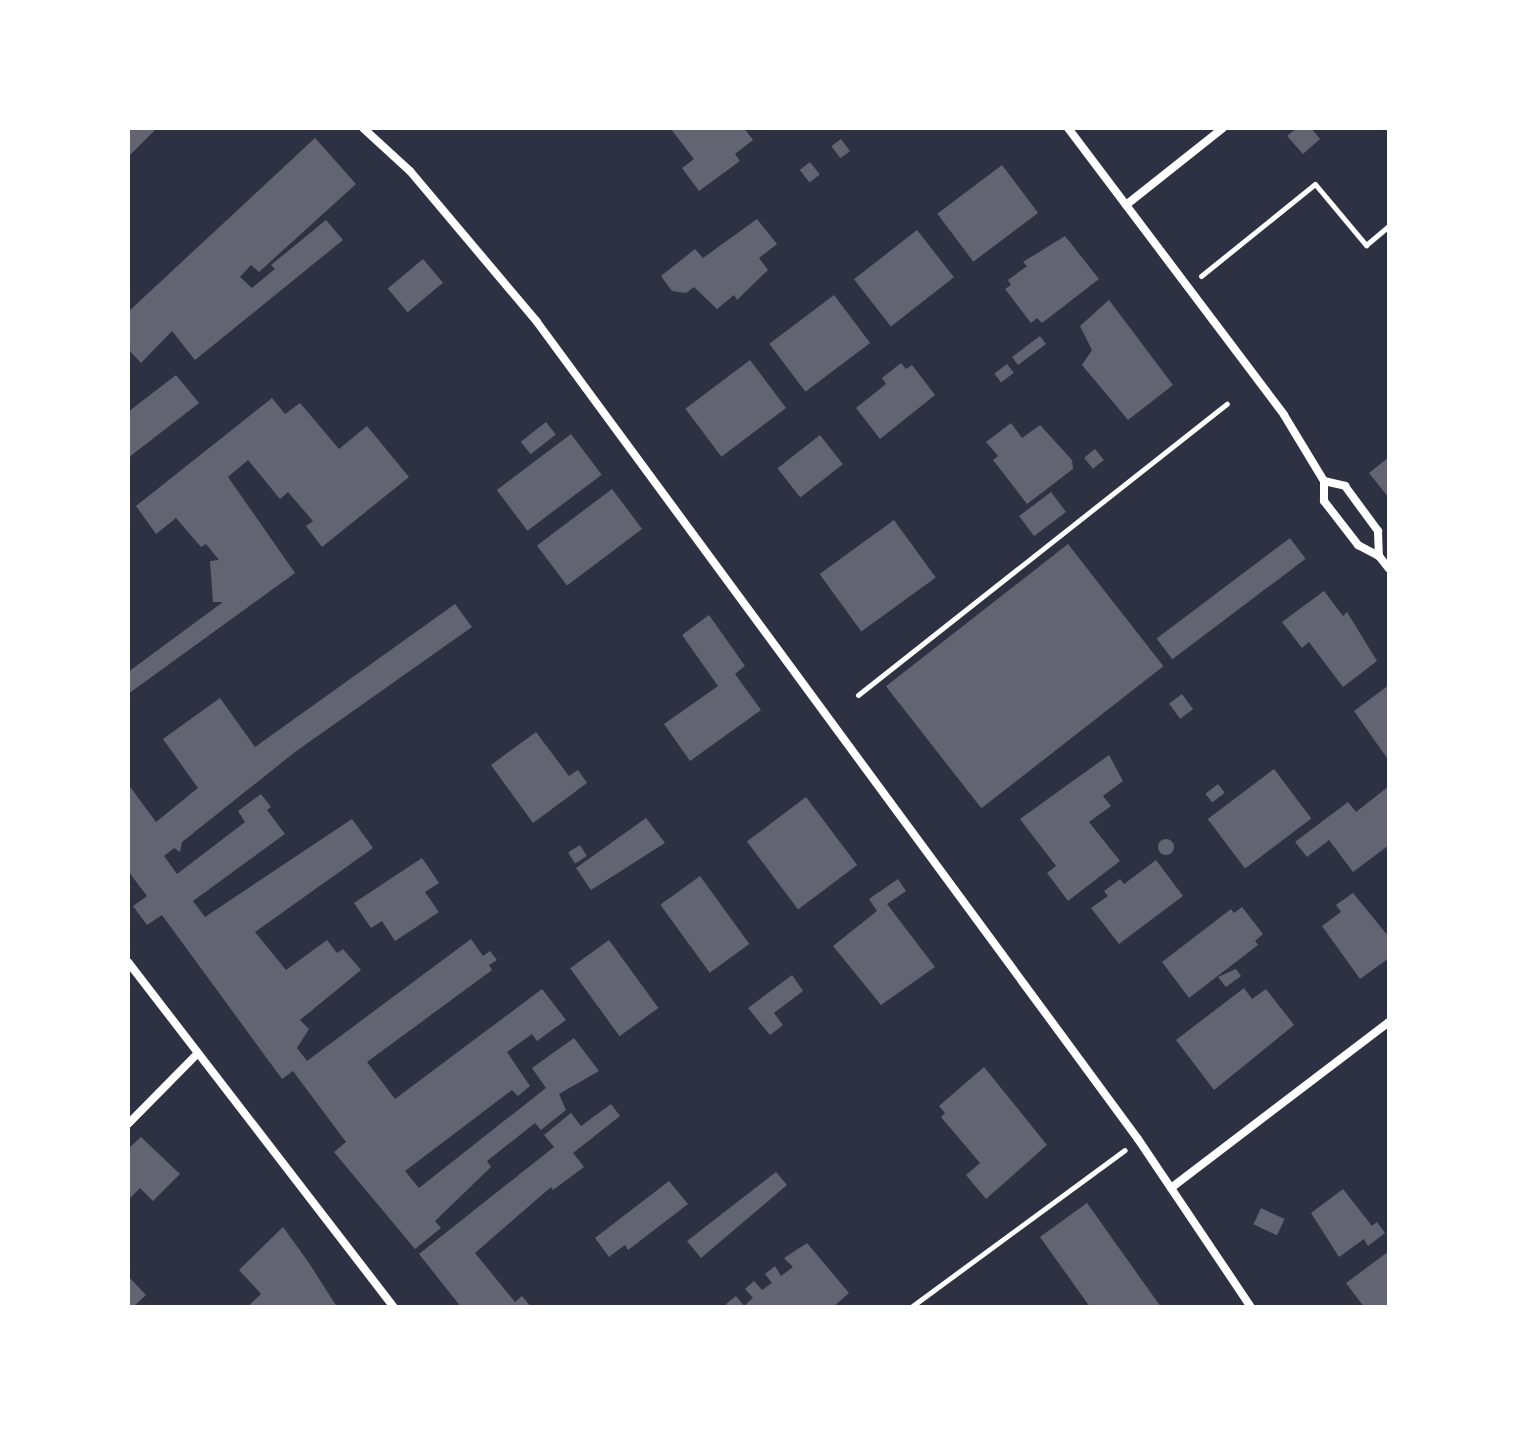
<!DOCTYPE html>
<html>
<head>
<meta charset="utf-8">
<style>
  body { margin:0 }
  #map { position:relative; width:1517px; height:1435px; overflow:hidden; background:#2d3142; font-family:"Zilla Slab",serif }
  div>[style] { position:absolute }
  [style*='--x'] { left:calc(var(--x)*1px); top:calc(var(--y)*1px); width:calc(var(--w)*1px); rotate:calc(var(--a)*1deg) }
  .building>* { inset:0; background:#626471; transform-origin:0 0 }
  .round { border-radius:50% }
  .path>* { height:5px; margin:-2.5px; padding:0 2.5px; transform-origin:2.5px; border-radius:2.5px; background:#fff }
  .minor>* { height:8px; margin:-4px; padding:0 4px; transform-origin:4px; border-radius:4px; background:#fff }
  span { translate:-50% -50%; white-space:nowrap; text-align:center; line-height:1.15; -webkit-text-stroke:8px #fff; paint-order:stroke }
  .frame { position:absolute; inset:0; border:130px solid #fff; pointer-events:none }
</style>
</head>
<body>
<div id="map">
  <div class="building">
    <div style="clip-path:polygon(128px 128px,157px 128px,128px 157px)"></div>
    <div style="clip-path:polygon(670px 128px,744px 128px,753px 140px,735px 154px,740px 161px,699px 191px,682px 168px,694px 159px)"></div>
    <div style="clip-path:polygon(1297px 128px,1311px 128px,1320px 139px,1303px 154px,1287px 136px)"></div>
    <div style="clip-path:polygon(315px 138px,356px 184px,259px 272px,251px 265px,240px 277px,252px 288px,275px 269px,271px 265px,326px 220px,343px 240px,195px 360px,172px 331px,141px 363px,128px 349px,128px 312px)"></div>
    <div style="left:841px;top:139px;width:15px;height:12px;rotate:53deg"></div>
    <div style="left:810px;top:162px;width:16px;height:13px;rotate:52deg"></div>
    <div style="left:1002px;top:165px;width:60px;height:81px;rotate:53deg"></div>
    <div style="clip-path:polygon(757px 219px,777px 244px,759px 258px,768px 270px,737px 300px,734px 295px,717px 309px,694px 287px,686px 293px,672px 291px,661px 276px,695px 249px,703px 258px)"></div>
    <div style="left:917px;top:230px;width:60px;height:80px;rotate:52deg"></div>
    <div style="clip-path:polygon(1065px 236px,1099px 279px,1042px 323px,1037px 318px,1031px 323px,1005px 289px,1011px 285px,1008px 280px,1027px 266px,1023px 262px)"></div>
    <div style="left:423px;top:259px;width:31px;height:46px;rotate:50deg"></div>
    <div style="left:834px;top:295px;width:60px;height:81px;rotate:53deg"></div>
    <div style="clip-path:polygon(1109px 300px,1173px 385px,1128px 420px,1082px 365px,1092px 350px,1080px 326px)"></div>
    <div style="left:1040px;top:336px;width:10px;height:35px;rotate:53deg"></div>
    <div style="left:750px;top:360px;width:60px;height:81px;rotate:53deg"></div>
    <div style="clip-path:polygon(901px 363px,906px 369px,912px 365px,935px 395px,880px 439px,856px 408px,886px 384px,882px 378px)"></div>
    <div style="left:1007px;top:364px;width:11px;height:16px;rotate:52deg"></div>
    <div style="clip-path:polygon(176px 375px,199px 403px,128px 458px,128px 412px)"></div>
    <div style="clip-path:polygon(272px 398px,285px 414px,300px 403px,339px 449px,367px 426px,409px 477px,322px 547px,306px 526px,313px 521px,288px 492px,280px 499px,248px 460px,228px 477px,295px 573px,128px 694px,128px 672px,223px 602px,213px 602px,210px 561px,219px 560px,206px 544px,201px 547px,176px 518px,156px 534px,136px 506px)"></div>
    <div style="left:546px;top:422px;width:16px;height:32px;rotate:52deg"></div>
    <div style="clip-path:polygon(1011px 423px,1022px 438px,1040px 425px,1072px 460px,1073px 469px,1027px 504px,993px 460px,998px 456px,986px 442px)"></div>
    <div style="left:571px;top:434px;width:51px;height:93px;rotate:53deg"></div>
    <div style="left:820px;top:435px;width:37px;height:54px;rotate:52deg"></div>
    <div style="left:1095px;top:449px;width:14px;height:14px;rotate:51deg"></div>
    <div style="clip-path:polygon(1389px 457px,1389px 498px,1369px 473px)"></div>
    <div style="left:612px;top:489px;width:50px;height:94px;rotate:53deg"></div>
    <div style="left:1051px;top:492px;width:25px;height:40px;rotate:53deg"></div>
    <div style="left:894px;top:520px;width:71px;height:92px;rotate:54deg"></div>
    <div style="left:1290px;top:538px;width:26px;height:167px;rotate:53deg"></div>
    <div style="left:1068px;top:544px;width:155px;height:231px;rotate:52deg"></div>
    <div style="clip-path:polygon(1324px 591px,1343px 616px,1347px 612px,1377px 661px,1343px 687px,1309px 642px,1302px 648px,1282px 622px)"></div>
    <div style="clip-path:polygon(455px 604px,472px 627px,295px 752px,182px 842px,180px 852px,174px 848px,164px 856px,177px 874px,245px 822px,238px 811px,261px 794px,271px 807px,267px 810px,285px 834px,193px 901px,205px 917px,352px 819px,373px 848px,255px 932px,286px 970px,327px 940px,337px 953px,343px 949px,361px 970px,300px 1020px,309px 1029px,297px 1048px,307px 1061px,471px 939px,483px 956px,490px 951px,497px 960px,489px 965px,492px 970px,367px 1062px,395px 1099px,542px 989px,566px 1020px,537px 1041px,532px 1034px,507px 1052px,530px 1086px,518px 1096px,512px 1090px,405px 1171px,419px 1188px,546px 1088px,532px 1068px,574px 1038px,599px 1071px,559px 1094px,566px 1110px,541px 1130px,535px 1123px,487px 1161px,491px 1167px,435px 1221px,441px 1228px,415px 1249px,334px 1152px,346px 1142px,293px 1071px,282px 1079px,162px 915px,147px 925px,133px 906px,147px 896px,128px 871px,128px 784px,156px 822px,198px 788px,163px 739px,220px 698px,255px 747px)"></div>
    <div style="clip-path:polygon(709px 615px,745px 666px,735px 674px,761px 710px,690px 761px,664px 724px,718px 686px,682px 635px)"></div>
    <div style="clip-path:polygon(1389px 685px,1389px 761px,1354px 711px)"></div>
    <div style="left:1182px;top:694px;width:19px;height:16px;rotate:54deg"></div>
    <div style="clip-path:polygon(536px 732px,569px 776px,578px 770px,587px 783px,533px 823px,491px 765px)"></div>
    <div style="clip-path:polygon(1109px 755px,1123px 781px,1103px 796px,1111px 806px,1089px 822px,1120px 861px,1068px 901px,1047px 873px,1056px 866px,1020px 819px)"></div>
    <div style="left:1274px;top:769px;width:62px;height:83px;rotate:53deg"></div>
    <div style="left:1218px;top:784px;width:11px;height:16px;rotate:52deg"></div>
    <div style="clip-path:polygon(1389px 786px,1389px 845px,1353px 872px,1329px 840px,1307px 857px,1295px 842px,1348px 802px,1356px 812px)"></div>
    <div style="left:806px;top:797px;width:85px;height:74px;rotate:53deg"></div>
    <div style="clip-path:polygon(646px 818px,665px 843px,591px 890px,576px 868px)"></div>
    <div class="round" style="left:1158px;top:839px;width:16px;height:16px"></div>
    <div style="left:580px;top:845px;width:13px;height:14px;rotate:58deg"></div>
    <div style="clip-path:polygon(422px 858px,439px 883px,425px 892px,439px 912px,395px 941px,382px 921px,371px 928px,354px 903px)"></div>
    <div style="clip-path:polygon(1156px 860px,1183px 896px,1119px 944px,1091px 908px,1108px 896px,1104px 891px,1120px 879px,1124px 884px)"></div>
    <div style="left:700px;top:876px;width:84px;height:49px;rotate:54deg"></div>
    <div style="clip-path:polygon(898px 879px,906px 891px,887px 904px,935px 967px,881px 1005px,833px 946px,877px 911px,869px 899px)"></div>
    <div style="clip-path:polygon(1353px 893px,1389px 937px,1389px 958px,1360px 979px,1322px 926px,1341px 912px,1336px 905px)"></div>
    <div style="clip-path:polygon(1242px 907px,1263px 934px,1255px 941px,1258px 945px,1189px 998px,1162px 962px,1231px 909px,1234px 913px)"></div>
    <div style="left:609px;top:940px;width:84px;height:48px;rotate:54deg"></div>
    <div style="clip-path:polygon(1236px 969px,1241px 976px,1226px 987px,1218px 977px)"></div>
    <div style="clip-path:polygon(792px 975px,803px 991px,774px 1013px,783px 1025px,770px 1035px,748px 1008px)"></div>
    <div style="clip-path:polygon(1244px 988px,1252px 999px,1266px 989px,1294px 1025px,1214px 1090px,1176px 1040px)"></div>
    <div style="clip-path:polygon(984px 1067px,1047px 1145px,986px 1199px,966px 1175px,980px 1163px,941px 1117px,945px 1113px,939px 1106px)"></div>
    <div style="clip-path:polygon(611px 1104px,620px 1116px,573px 1153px,584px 1167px,553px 1190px,551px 1187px,475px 1253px,515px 1302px,522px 1296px,531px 1307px,461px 1307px,419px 1254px,554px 1147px,544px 1135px,571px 1113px,581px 1126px)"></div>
    <div style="clip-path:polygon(141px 1137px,180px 1174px,153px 1201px,140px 1188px,128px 1200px,128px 1149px)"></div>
    <div style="clip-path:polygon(776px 1172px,787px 1185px,701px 1258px,687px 1241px)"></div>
    <div style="clip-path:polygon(669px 1181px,688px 1204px,628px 1250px,625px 1245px,609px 1257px,595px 1238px)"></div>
    <div style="clip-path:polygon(1343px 1189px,1372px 1226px,1377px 1222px,1385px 1233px,1368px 1246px,1364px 1239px,1339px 1257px,1311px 1213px)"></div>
    <div style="clip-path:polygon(1087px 1203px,1161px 1307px,1090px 1307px,1040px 1237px)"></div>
    <div style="left:1261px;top:1208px;width:26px;height:18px;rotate:25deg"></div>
    <div style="clip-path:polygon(283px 1227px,309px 1263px,337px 1307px,247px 1307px,261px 1294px,239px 1270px)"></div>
    <div style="clip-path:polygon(807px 1243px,849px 1293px,833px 1307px,728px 1307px,726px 1304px,736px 1296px,744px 1306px,753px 1298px,745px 1289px,754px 1281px,762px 1290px,772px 1283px,765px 1274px,775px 1266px,781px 1276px,793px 1267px,784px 1258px)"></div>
    <div style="clip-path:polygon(1389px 1251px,1389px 1307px,1364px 1307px,1346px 1283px)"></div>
    <div style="clip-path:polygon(128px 1276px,146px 1295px,133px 1307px,128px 1307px)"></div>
  </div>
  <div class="path">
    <div style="--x:1201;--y:276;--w:146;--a:-38.9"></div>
    <div style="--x:1315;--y:184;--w:80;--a:50.1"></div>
    <div style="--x:1366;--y:245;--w:30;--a:-40"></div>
    <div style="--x:858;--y:695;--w:470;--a:-38.3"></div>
    <div style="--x:911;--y:1307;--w:265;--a:-36.3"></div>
  </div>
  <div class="minor">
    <div style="--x:363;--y:128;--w:64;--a:42.5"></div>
    <div style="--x:410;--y:171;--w:197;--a:49.9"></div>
    <div style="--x:537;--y:322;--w:1014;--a:53.66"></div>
    <div style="--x:1138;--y:1139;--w:202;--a:56.1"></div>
    <div style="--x:1068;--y:128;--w:359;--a:53"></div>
    <div style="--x:1284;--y:415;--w:77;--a:58.8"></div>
    <div style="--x:1324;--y:481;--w:20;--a:90"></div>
    <div style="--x:1324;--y:501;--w:56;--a:52.3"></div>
    <div style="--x:1358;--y:545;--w:24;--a:28"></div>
    <div style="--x:1379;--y:556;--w:16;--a:52"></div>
    <div style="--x:1126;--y:205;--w:124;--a:-38.4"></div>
    <div style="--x:1324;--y:481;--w:22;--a:13"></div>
    <div style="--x:1345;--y:486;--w:56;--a:53.7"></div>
    <div style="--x:1378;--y:531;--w:25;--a:88"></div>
    <div style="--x:128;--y:962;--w:436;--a:52.4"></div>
    <div style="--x:128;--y:1124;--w:98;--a:-45.4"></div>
    <div style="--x:1171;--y:1188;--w:274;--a:-37.3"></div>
  </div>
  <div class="frame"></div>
</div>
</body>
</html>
